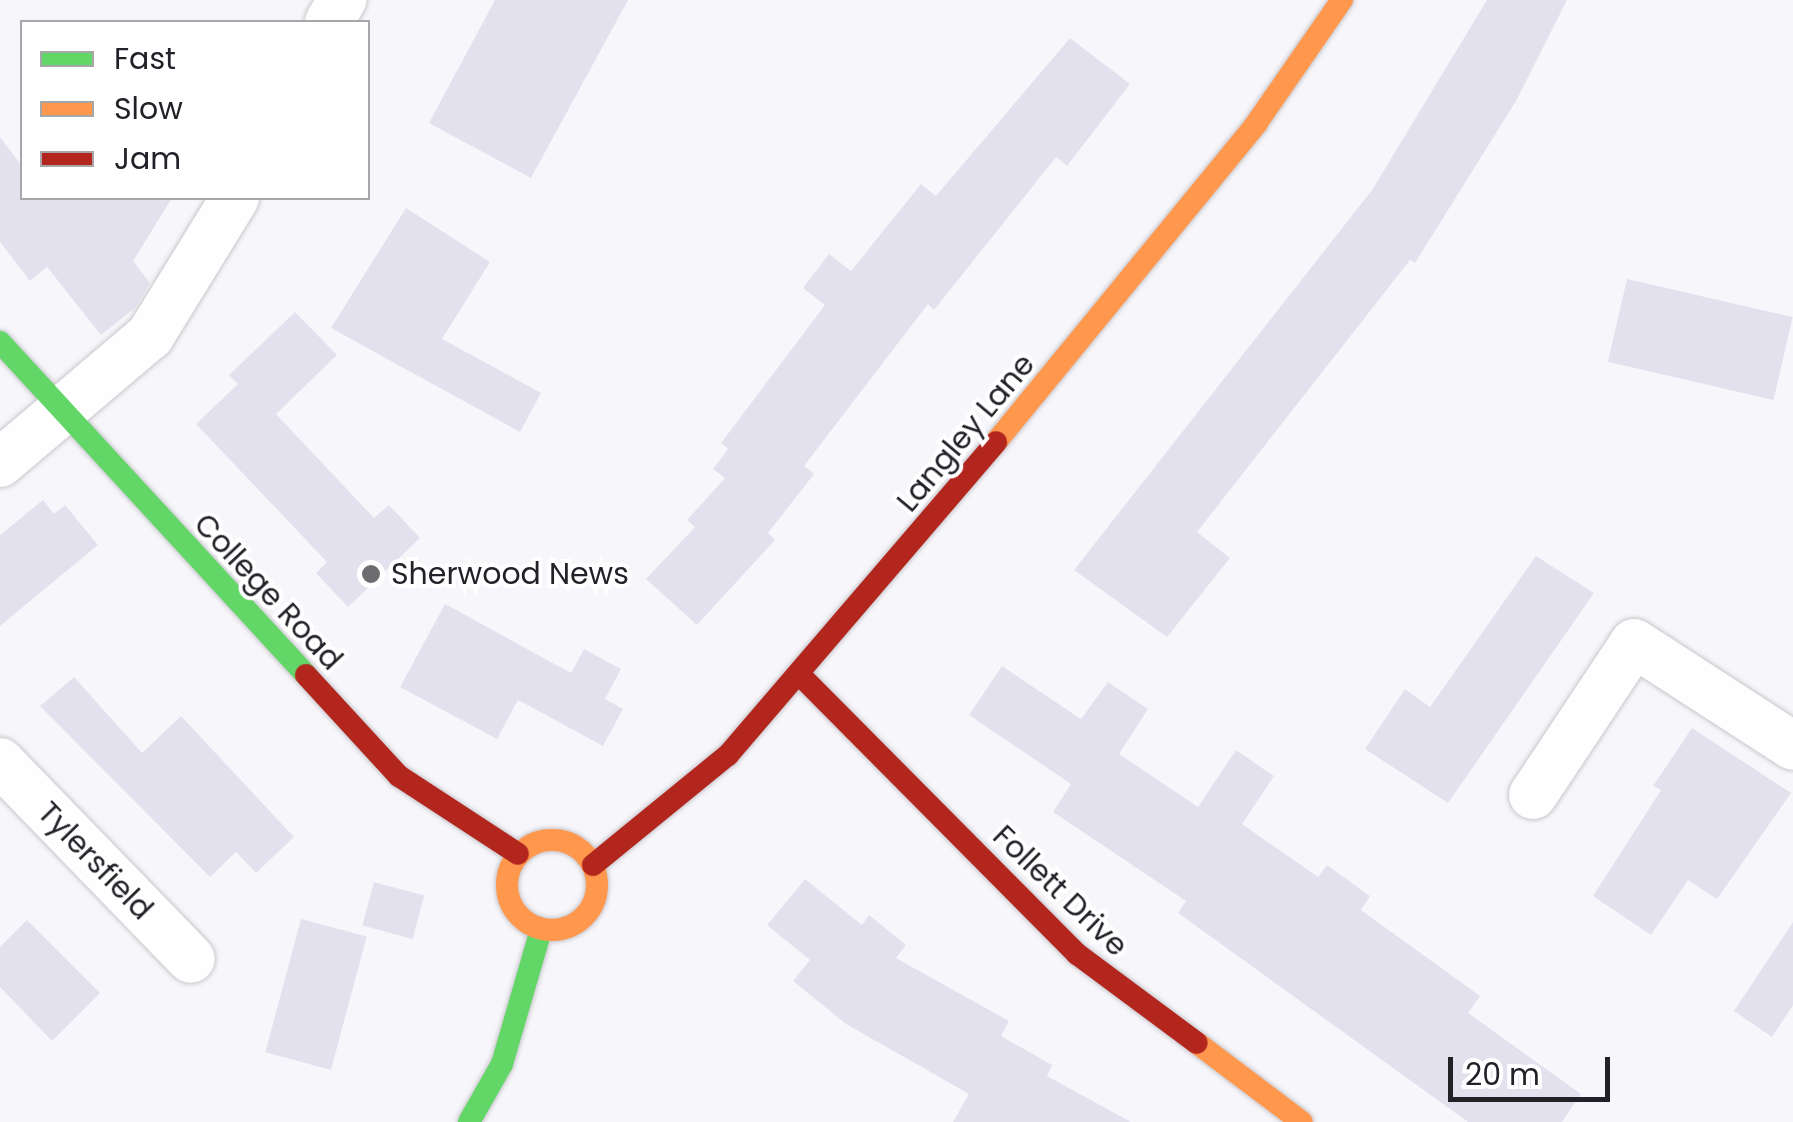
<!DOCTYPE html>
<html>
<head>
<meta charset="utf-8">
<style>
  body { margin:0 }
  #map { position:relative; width:1793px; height:1122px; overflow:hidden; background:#f7f7fb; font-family:Poppins,sans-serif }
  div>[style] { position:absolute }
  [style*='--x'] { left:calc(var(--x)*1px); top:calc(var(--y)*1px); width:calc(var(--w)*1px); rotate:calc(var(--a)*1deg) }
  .building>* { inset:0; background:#e4e1ee; transform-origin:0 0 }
  .roads { filter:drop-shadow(0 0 2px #c8c7cc) drop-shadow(0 0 2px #c8c7cc) }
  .street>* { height:48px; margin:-24px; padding:0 24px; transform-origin:24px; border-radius:24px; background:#fefefe }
  .fast>* { height:22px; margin:-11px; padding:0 11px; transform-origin:11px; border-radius:11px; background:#63d668 }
  .slow>* { height:22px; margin:-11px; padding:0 11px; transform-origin:11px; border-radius:11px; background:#ff974d }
  .slow>.ring { margin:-11px; padding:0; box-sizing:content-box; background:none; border:22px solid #ff974d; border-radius:50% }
  .jam>* { height:22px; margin:-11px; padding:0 11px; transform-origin:11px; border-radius:11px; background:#b3261e }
  .dots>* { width:28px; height:28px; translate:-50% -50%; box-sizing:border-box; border:5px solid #fff; border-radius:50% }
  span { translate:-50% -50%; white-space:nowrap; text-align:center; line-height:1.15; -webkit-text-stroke:8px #fff; paint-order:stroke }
  .street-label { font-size:30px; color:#222127 }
  .poi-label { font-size:30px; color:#222127 }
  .left { translate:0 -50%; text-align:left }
  .legend { position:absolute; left:20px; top:20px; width:350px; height:180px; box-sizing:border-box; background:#fff; border:2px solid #a7a6a9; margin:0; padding:12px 18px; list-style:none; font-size:30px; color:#222127 }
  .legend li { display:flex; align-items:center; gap:20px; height:50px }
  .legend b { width:50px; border:2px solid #a7a6a9 }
  .scale { position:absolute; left:1448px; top:1057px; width:162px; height:45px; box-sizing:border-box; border:5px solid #222127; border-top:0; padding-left:12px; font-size:30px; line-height:35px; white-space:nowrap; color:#222127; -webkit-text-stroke:8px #fff; paint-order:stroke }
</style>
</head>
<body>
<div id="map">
  <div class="building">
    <div style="clip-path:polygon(495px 0,628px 0,531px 178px,429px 123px)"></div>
    <div style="clip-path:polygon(1487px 0,1567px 0,1516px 101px,1415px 263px,1410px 260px,1197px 532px,1230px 558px,1167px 637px,1074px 570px,1372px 190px)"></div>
    <div style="clip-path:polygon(1070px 38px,1130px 84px,1067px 166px,1056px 157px,934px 310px,928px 304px,804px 466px,814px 474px,768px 533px,775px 540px,697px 625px,646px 579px,695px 527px,687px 520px,725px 478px,713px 469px,728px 449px,721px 443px,825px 305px,803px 288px,829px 254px,851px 271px,921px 184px,936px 196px)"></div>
    <div style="clip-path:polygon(0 137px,22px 166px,22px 198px,172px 198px,133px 261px,150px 283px,135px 308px,101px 335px,47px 267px,30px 281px,0 242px)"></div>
    <div style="clip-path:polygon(406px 208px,490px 262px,442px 339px,541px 393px,520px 432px,331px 328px)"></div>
    <div style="left:1627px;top:279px;width:170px;height:85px;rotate:13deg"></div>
    <div style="clip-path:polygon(295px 312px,337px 355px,276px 414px,374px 518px,389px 505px,420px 538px,348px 607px,316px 573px,327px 562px,196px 424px,238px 384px,229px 375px)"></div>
    <div style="clip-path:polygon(43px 500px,54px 514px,65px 505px,98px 545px,0 626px,0 535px)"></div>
    <div style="clip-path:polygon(1536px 556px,1594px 593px,1448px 803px,1365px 749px,1405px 689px,1430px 707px)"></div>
    <div style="clip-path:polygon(445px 604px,571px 673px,584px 649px,621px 669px,605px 699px,623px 709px,603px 746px,518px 700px,497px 739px,400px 687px)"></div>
    <div style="clip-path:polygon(1002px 666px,1081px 719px,1108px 682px,1148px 709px,1119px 754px,1198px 807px,1236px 750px,1274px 776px,1242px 824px,1318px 877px,1327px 865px,1370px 896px,1361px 910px,1480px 996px,1468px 1013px,1581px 1094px,1562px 1122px,1468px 1122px,1178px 913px,1186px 901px,1053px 812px,1071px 784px,969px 715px)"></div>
    <div style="clip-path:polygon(74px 677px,142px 753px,181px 716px,294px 837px,256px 873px,236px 852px,210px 877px,40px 706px)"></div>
    <div style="clip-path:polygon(1692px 728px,1791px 793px,1717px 899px,1688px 880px,1651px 935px,1593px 896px,1661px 790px,1653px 786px)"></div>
    <div style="clip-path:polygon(805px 879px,862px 925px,869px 915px,906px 945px,896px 958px,1009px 1021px,1001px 1036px,1052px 1065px,1047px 1076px,1131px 1122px,953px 1122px,969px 1094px,846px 1024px,793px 981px,810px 960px,767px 925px)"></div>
    <div style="left:374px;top:882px;width:52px;height:45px;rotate:15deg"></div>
    <div style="left:301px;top:919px;width:68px;height:138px;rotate:15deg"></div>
    <div style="clip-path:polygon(27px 920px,100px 993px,52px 1041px,0 987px,0 947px)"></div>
    <div style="clip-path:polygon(1793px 922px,1793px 1005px,1772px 1037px,1734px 1011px)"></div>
  </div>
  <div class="roads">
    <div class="street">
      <div style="--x:329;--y:22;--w:26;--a:-59"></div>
      <div style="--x:0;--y:463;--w:197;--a:-40.3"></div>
      <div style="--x:150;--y:336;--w:162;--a:-58.4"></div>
      <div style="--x:0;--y:762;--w:274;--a:45.9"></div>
      <div style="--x:1533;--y:795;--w:182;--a:-56.4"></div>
      <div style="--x:1634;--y:643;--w:189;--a:32.9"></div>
    </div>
    <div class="fast">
      <div style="--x:0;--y:342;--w:452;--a:47.4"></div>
      <div style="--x:469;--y:1122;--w:67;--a:-60.4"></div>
      <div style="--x:502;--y:1064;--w:140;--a:-73.8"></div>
    </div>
    <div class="slow">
      <div style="--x:996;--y:442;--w:411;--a:-50.7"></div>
      <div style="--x:1256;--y:124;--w:151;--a:-55.3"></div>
      <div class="ring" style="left:507px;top:840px;width:68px;height:68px"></div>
      <div style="--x:1197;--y:1043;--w:131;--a:37"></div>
    </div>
    <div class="jam">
      <div style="--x:306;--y:675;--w:137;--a:47.4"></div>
      <div style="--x:399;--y:776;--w:142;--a:33.2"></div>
      <div style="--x:801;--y:676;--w:392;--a:45.2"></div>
      <div style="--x:1077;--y:954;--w:149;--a:36.6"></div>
      <div style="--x:593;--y:865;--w:174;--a:-39.2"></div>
      <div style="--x:728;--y:755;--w:412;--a:-49.4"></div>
    </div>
  </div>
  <div class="dots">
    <div style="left:371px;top:574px;background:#6d6c71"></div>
  </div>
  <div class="street-label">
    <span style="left:966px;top:433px;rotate:-50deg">Langley Lane</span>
    <span style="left:268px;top:592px;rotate:47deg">College Road</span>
    <span style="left:95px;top:861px;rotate:46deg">Tylersfield</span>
    <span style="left:1060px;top:891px;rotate:44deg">Follett Drive</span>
  </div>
  <div class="poi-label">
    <span class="left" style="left:391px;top:574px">Sherwood News</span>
  </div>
  <ul class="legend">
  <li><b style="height:12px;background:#63d668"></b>Fast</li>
  <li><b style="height:12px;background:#ff974d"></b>Slow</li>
  <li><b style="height:12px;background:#b3261e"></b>Jam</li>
  </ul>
  <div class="scale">20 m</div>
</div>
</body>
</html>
